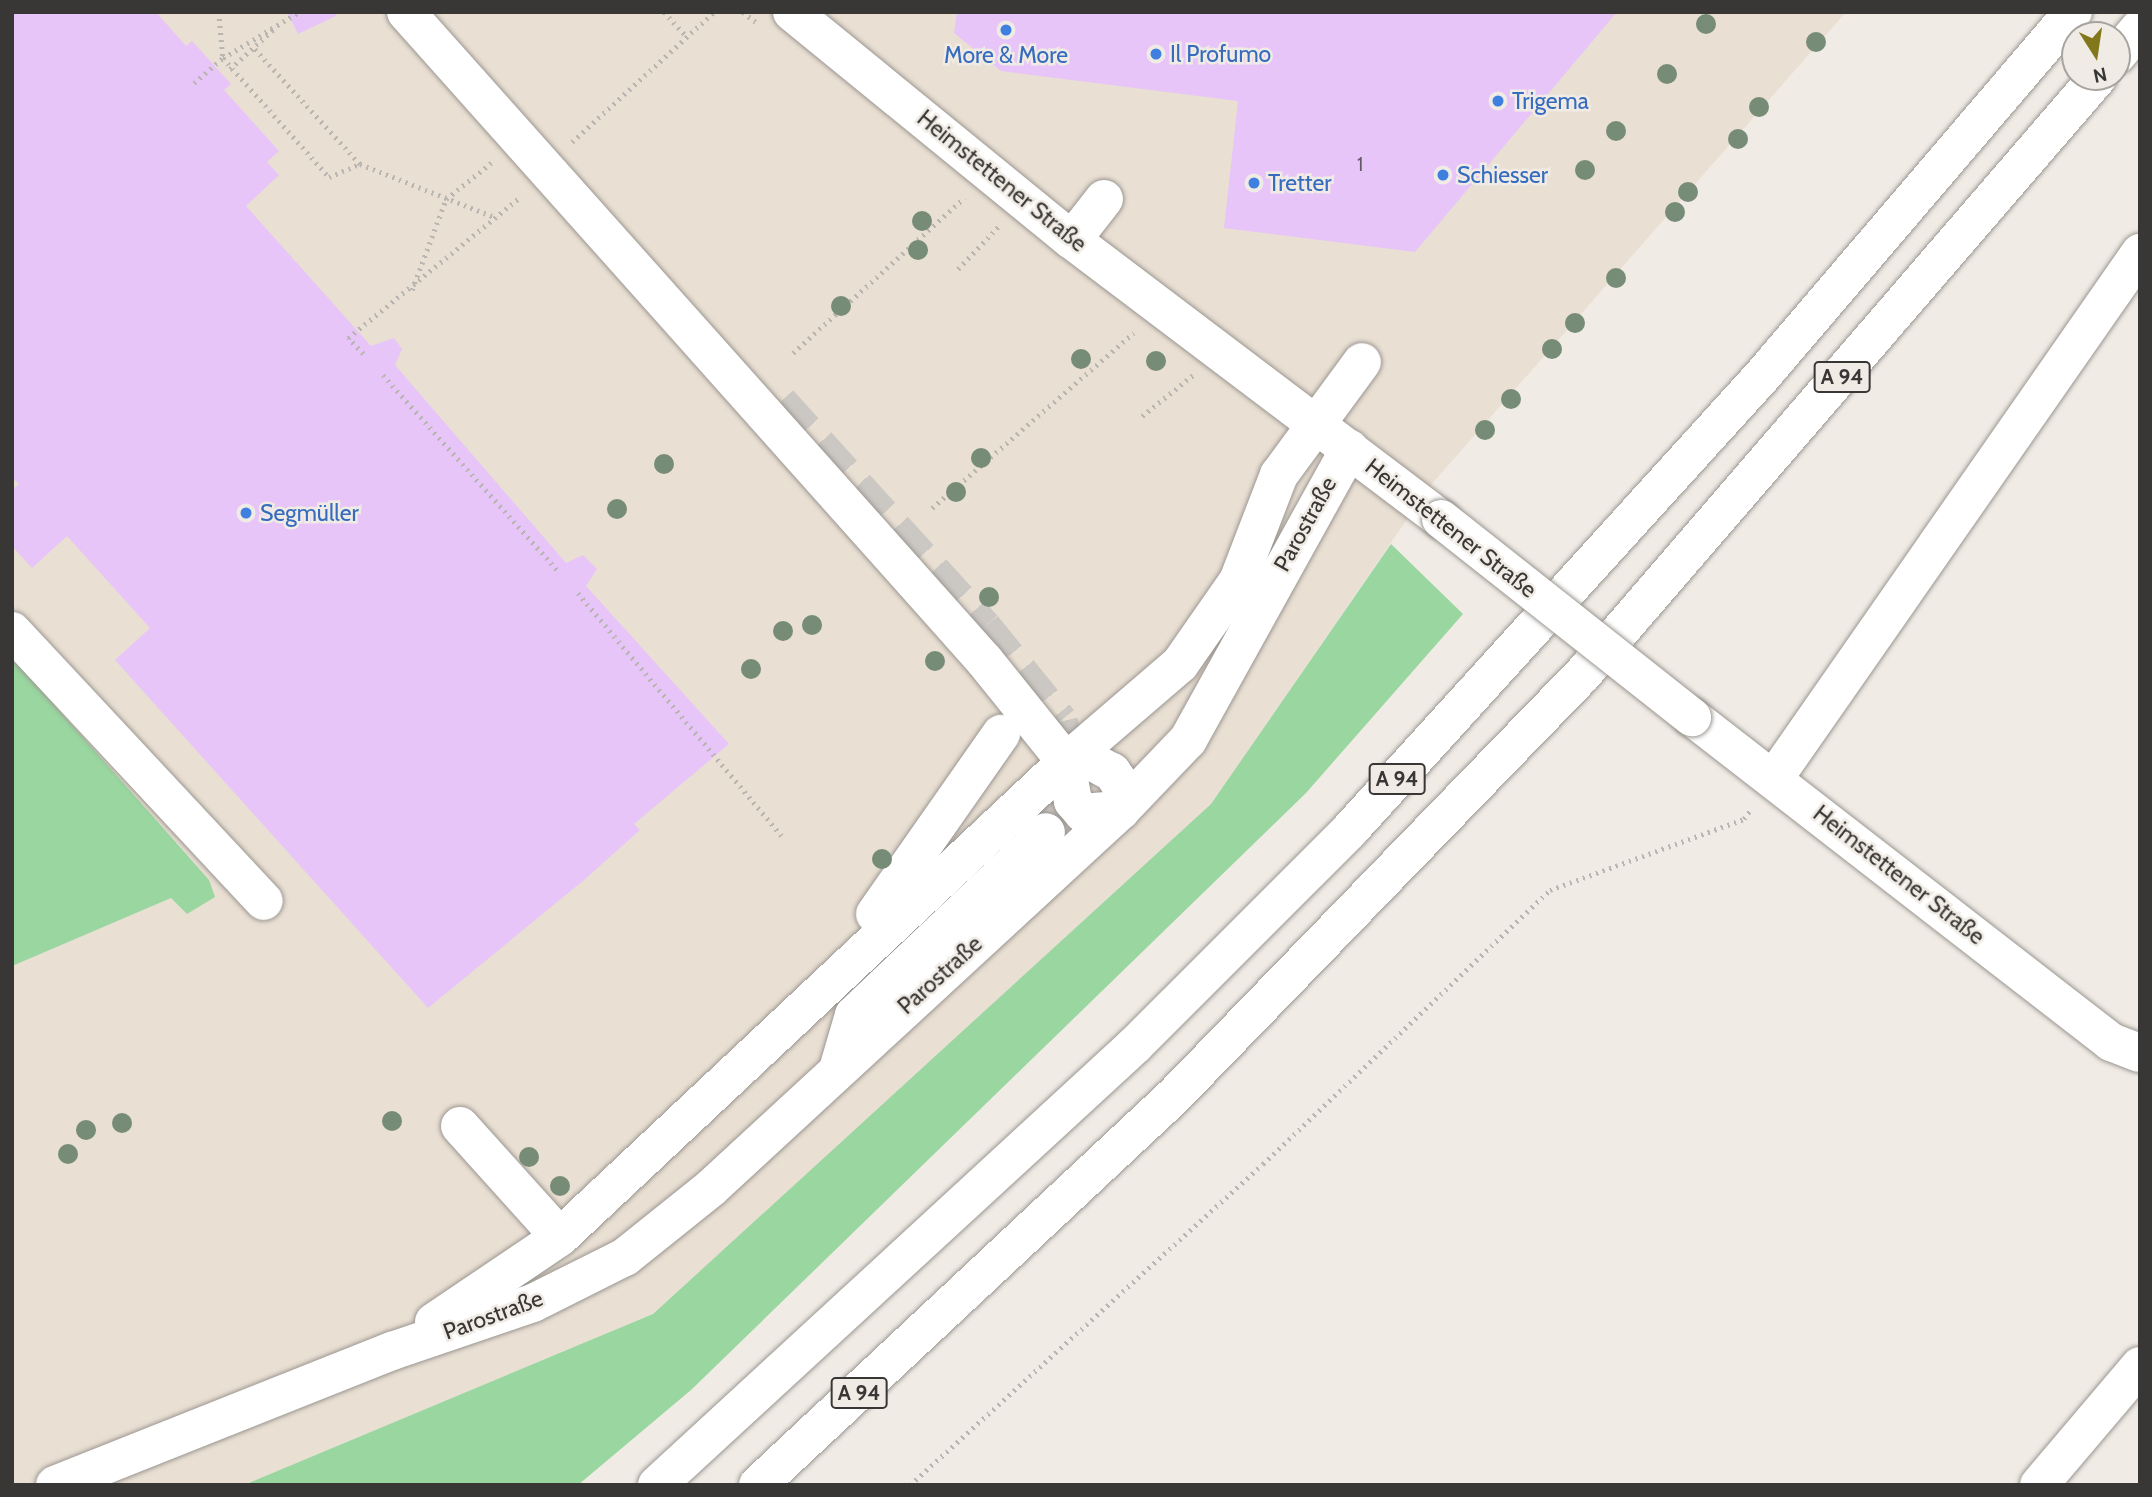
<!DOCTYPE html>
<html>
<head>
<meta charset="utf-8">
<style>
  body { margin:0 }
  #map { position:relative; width:2152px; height:1497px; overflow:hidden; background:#f0ebe5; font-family:Cabin,sans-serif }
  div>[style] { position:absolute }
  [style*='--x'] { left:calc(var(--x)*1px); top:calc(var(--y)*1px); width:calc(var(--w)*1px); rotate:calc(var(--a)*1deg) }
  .built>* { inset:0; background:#e9dfd3 }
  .green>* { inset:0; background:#99d6a0 }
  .building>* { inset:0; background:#e7c5f9 }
  .minor-tunnel>* { height:38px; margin-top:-19px; transform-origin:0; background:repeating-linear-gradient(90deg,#cbc7c2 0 38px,transparent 0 57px) }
  .path>* { height:4.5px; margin-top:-2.25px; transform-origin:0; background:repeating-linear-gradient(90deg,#b9b5b0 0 2px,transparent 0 7px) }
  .roads { filter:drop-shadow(0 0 2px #9b9691) drop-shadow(0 0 2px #9b9691) }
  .minor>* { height:38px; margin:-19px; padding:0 19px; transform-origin:19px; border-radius:19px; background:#fff }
  .highway>* { height:38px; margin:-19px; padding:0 19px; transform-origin:19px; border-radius:19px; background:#fff }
  .bridges { filter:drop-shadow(0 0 2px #9b9691) drop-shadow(0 0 2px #9b9691) }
  .minor-bridge>* { height:38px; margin:-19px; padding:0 19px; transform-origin:19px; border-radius:19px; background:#fff }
  .trees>* { width:20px; height:20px; margin:-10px; border-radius:50%; background:#768c76 }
  .dots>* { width:19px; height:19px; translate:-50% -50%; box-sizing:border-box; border:4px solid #f0ebe5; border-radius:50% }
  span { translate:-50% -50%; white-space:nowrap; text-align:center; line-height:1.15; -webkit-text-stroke:5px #f0ebe5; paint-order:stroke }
  .number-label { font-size:19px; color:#645a66 }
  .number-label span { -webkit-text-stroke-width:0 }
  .shield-label span { padding:2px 5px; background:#f0ebe5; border:2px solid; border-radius:5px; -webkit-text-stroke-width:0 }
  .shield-label { font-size:21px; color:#393735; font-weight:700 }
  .shop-label { font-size:23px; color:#366cbe }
  .left { translate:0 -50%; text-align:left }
  .street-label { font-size:23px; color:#393735 }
  .frame { position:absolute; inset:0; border:14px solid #393735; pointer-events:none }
  .north { position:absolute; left:2061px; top:21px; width:70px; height:70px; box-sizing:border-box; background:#f0ebe5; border:2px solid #a7a39f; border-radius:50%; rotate:168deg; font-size:19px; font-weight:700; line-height:28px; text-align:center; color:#393735 }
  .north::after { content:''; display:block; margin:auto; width:24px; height:32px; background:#82771b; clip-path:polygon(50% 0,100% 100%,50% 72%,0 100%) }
</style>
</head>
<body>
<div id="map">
  <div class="built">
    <div style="clip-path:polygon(12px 12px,1846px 12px,1430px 486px,1211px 804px,653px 1314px,244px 1485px,12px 1485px)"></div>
  </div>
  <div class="green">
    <div style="clip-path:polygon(1391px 544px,1463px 614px,1306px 793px,691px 1390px,578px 1485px,244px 1485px,653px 1314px,1211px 804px)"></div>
    <div style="clip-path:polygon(12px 657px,209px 880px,215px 897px,187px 914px,171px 898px,12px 966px)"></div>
  </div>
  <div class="building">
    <div style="clip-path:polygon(12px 12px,156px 12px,186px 46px,192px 41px,231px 84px,224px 90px,279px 151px,267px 162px,279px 175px,246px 206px,371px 346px,394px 338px,402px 349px,395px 365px,566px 563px,583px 555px,597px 569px,586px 586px,729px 744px,634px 824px,640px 830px,584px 880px,428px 1008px,115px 660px,150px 628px,67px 536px,32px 568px,12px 546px,12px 490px,19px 484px,12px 477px)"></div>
    <div style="clip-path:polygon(287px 12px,335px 12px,336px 16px,298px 34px)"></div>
    <div style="clip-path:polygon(957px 12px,1617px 12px,1415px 252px,1224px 228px,1238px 101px,1001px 71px,954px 33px)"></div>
  </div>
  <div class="minor-tunnel">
    <div style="--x:779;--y:403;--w:304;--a:47.8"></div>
    <div style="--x:983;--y:628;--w:121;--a:51"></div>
    <div style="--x:1059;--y:722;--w:42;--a:76.3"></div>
    <div style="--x:1069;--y:763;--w:35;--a:98"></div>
    <div style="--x:1064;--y:798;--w:38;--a:118"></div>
  </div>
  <div class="path">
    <div style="--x:219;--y:12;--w:46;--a:85"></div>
    <div style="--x:223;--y:58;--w:89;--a:-31.2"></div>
    <div style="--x:664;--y:12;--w:34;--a:47"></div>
    <div style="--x:743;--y:12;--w:16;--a:38"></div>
    <div style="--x:255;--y:49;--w:156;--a:47.6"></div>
    <div style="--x:230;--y:69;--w:62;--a:-42.4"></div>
    <div style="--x:194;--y:83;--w:38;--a:-41"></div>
    <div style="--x:223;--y:58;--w:159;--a:48.3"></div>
    <div style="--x:329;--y:177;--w:34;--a:-23"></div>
    <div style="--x:360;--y:164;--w:147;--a:21.5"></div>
    <div style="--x:572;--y:142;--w:193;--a:-42.5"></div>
    <div style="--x:958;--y:269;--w:59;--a:-46.4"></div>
    <div style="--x:412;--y:290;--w:97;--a:-69.5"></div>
    <div style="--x:446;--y:199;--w:58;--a:-38.7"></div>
    <div style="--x:793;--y:353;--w:231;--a:-42.2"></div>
    <div style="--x:363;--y:354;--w:22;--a:-133"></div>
    <div style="--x:348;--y:338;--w:222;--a:-39.3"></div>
    <div style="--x:383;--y:375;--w:263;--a:48.2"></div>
    <div style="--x:1142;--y:416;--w:65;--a:-38.8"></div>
    <div style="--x:932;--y:508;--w:267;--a:-41"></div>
    <div style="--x:578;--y:593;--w:317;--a:50"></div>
    <div style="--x:910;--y:1485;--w:477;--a:-42.3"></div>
    <div style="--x:1263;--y:1164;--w:397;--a:-43.7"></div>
    <div style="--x:1550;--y:890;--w:207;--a:-20.1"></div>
    <div style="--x:1744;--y:819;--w:12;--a:-55"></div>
  </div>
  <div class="roads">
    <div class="minor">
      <div style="--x:406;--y:12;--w:868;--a:48.27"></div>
      <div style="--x:984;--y:660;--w:131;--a:51.2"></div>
      <div style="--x:1066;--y:762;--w:40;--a:80"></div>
      <div style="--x:1073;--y:801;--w:16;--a:50"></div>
      <div style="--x:1083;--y:813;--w:38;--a:-5"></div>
      <div style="--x:792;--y:12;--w:361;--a:39.2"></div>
      <div style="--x:1072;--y:240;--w:463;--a:37.1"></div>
      <div style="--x:1072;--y:240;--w:52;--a:-52"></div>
      <div style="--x:12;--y:631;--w:369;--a:47"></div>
      <div style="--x:1692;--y:717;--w:530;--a:37.8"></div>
      <div style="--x:2111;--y:1042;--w:31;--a:21"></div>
      <div style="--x:1066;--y:762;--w:23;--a:-5"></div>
      <div style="--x:1089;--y:760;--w:26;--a:28"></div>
      <div style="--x:1112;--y:772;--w:18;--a:56"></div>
      <div style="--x:1122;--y:787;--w:23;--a:92"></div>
      <div style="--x:1775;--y:777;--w:639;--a:-55.14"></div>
      <div style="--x:875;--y:914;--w:220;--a:-55"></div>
      <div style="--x:839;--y:1066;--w:53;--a:-73.6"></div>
      <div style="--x:854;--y:1015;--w:265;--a:-43.6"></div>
      <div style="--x:460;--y:1126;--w:149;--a:48"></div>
      <div style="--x:434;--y:1322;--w:152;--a:-34"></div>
      <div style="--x:560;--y:1237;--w:694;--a:-43.19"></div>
      <div style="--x:1066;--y:762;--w:150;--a:-40.7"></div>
      <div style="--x:1180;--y:664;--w:101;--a:-55.1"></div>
      <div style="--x:1238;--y:581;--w:114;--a:-68.9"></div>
      <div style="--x:1279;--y:475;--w:140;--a:-53.7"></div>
      <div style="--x:55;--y:1485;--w:363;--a:-21.7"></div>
      <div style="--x:392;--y:1351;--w:149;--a:-18.8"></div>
      <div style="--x:533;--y:1303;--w:103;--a:-26.6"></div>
      <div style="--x:625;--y:1257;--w:110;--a:-38.7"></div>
      <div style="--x:711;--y:1188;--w:558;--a:-42.67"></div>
      <div style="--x:1121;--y:810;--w:97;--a:-46.3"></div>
      <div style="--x:1188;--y:740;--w:333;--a:-61"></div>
      <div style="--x:2039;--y:1485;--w:156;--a:-49.7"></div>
    </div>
    <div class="highway">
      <div style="--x:2117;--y:55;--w:35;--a:-50"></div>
      <div style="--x:657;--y:1485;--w:650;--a:-42.63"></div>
      <div style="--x:1135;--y:1045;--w:303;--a:-45"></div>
      <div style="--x:1349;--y:831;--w:616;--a:-47.76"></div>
      <div style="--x:1763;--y:375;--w:477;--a:-49.5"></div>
      <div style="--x:758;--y:1485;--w:570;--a:-43.08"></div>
      <div style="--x:1174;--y:1096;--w:588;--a:-45.9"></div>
      <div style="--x:1583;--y:674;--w:788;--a:-49.22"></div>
    </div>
  </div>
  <div class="bridges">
    <div class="minor-bridge">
      <div style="--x:1441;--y:519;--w:320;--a:38.3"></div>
    </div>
  </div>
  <div class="trees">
    <div style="left:1706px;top:24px"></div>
    <div style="left:1816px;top:42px"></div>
    <div style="left:1667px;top:74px"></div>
    <div style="left:1759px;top:107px"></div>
    <div style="left:1616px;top:131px"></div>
    <div style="left:1738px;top:139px"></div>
    <div style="left:1585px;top:170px"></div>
    <div style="left:1688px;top:192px"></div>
    <div style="left:1675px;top:212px"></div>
    <div style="left:922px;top:221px"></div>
    <div style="left:918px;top:250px"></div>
    <div style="left:1616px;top:278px"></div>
    <div style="left:841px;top:306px"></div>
    <div style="left:1575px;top:323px"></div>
    <div style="left:1552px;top:349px"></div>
    <div style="left:1081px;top:359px"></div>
    <div style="left:1156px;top:361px"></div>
    <div style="left:1511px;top:399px"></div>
    <div style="left:1485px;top:430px"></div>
    <div style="left:981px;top:458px"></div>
    <div style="left:664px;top:464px"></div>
    <div style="left:956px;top:492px"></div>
    <div style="left:617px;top:509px"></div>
    <div style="left:989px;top:597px"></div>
    <div style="left:812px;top:625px"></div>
    <div style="left:783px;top:631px"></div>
    <div style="left:935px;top:661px"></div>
    <div style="left:751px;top:669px"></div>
    <div style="left:882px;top:859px"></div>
    <div style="left:392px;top:1121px"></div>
    <div style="left:122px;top:1123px"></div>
    <div style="left:86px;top:1130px"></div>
    <div style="left:68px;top:1154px"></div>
    <div style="left:529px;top:1157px"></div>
    <div style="left:560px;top:1186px"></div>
  </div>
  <div class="dots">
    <div style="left:1006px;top:30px;background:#3f7fe0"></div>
    <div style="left:1156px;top:54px;background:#3f7fe0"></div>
    <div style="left:1498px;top:101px;background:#3f7fe0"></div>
    <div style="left:1443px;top:175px;background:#3f7fe0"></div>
    <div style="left:1254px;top:183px;background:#3f7fe0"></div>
    <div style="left:246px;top:513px;background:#3f7fe0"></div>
  </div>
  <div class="number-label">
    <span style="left:1360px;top:165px">1</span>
  </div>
  <div class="shield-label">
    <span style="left:1842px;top:377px">A 94</span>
    <span style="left:1397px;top:779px">A 94</span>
    <span style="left:859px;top:1393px">A 94</span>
  </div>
  <div class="shop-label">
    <span class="left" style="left:1170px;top:54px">Il Profumo</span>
    <span style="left:1006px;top:55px">More &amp; More</span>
    <span class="left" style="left:1512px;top:101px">Trigema</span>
    <span class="left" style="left:1457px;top:175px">Schiesser</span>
    <span class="left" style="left:1268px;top:183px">Tretter</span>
    <span class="left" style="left:260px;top:513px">Segmüller</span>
  </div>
  <div class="street-label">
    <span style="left:1002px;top:181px;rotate:39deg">Heimstettener Straße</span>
    <span style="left:1305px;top:524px;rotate:-61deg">Parostraße</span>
    <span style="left:1451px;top:528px;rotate:38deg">Heimstettener Straße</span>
    <span style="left:1899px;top:875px;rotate:38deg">Heimstettener Straße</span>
    <span style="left:940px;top:975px;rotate:-42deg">Parostraße</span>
    <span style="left:493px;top:1315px;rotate:-20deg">Parostraße</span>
  </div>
  <div class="frame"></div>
  <div class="north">N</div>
</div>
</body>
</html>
